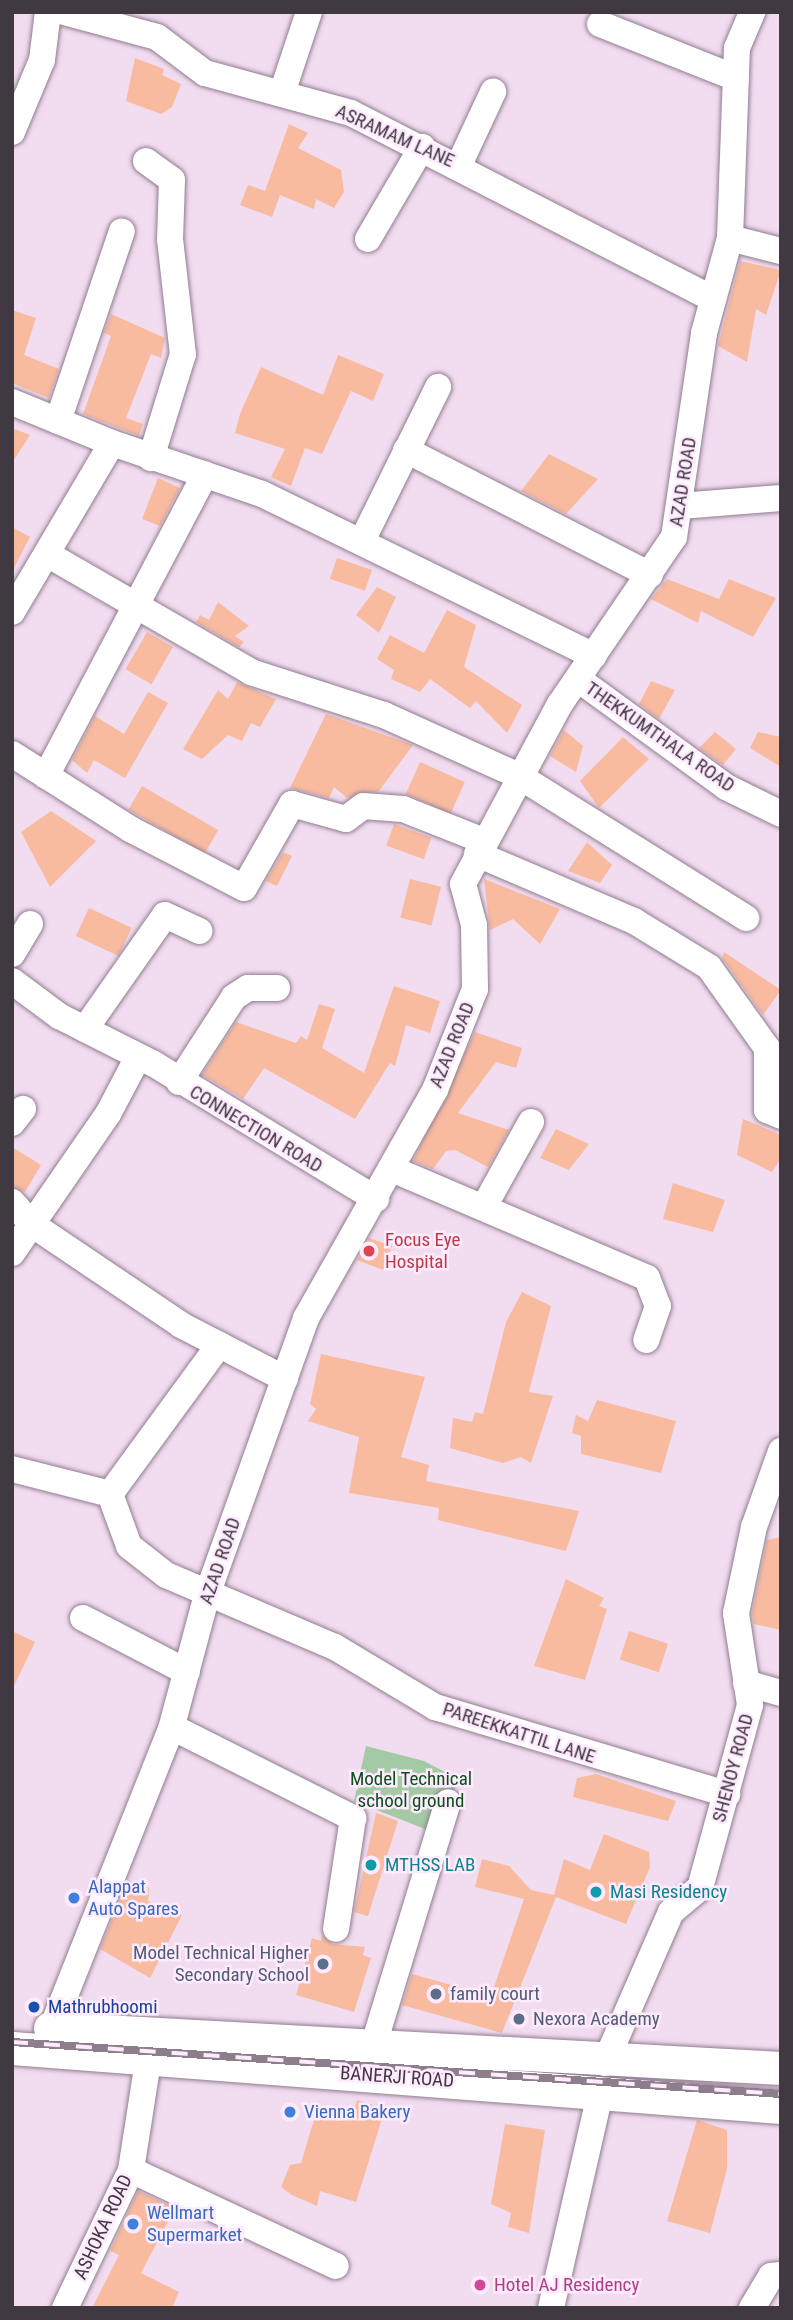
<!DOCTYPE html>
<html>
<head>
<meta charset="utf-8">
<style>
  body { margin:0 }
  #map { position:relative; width:793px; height:2320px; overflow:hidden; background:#f2dcf0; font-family:"Roboto Condensed",sans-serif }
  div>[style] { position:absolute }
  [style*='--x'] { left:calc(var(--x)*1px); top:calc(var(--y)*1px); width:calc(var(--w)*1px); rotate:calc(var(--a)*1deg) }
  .green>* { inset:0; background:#a4caa5 }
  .building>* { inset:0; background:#f8bba0; transform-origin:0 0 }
  .roads { filter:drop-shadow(0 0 2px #917d90) drop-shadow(0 0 2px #917d90) }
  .minor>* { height:26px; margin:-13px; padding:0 13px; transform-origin:13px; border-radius:13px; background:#fff }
  .major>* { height:33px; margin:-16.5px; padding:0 16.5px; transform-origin:16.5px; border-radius:16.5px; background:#fff }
  .rail>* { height:8px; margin-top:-4px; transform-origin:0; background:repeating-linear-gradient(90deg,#ffeafe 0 16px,#8c7e8b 0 32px); box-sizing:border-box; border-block:2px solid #8c7e8b }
  .dots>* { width:19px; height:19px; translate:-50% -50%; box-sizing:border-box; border:4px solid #ffeafe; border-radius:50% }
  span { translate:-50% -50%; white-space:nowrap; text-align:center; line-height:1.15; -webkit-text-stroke:5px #ffeafe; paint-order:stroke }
  .street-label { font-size:19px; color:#413941 }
  .health-label { font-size:19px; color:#be3a42 }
  .left { translate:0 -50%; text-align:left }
  .park-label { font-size:19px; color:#095119 }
  .culture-label { font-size:19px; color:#0d838f }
  .shop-label { font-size:19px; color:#366cbe }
  .service-label { font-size:19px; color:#4e5e75 }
  .right { translate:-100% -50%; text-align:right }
  .transit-label { font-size:19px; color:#164399 }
  .hotel-label { font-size:19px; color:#b23c85 }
  .frame { position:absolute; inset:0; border:14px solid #413941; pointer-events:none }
</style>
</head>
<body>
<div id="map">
  <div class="green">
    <div style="clip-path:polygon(366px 1746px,424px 1761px,460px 1780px,430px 1831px,354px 1801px)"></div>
  </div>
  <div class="building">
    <div style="clip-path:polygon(135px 58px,164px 69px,162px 75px,181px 84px,172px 107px,161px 114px,126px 101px)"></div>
    <div style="clip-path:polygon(289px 124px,308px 133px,298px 148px,341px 170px,344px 192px,334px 208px,316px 199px,314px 209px,280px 195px,272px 217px,240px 205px,248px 185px,265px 191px)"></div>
    <div style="clip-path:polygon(740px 261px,781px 270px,766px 315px,756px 309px,747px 362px,718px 346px)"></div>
    <div style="clip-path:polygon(12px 310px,36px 318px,24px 355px,59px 369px,49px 398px,12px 383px)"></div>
    <div style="clip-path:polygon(111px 314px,165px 338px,161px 358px,151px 354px,126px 418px,143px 424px,139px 436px,83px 414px,111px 336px,104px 333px)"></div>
    <div style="clip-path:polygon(338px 355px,384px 374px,373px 401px,351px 391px,322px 454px,305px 448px,291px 486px,271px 477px,285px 449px,235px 433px,240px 414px,261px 367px,323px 395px)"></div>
    <div style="clip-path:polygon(12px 428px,30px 435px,12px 463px)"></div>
    <div style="clip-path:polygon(549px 454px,598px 479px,566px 514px,521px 491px)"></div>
    <div style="clip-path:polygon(158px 478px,180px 488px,160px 526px,142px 519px)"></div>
    <div style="clip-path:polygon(12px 527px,30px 537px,12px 572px)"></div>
    <div style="left:337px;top:558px;width:37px;height:22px;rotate:19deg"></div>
    <div style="clip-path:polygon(667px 579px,719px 599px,729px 579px,776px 598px,753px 637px,701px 611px,698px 623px,651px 599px)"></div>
    <div style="clip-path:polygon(377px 587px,396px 597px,379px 633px,356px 615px)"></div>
    <div style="clip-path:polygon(218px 602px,249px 626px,235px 636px,244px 642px,239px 647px,196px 622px,200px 615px,209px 620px)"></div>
    <div style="clip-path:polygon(447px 610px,476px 625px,464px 667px,522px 705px,507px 733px,476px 701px,470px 708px,430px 679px,420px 692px,391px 679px,394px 670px,377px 659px,390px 635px,424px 653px)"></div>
    <div style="left:147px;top:632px;width:30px;height:43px;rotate:30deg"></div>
    <div style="clip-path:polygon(651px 681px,675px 690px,659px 719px,639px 704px)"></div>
    <div style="clip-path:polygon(237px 682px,276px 699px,260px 727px,251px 723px,242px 741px,228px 735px,202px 759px,183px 749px,218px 690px,228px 699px)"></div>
    <div style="clip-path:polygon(148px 692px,168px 703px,125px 778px,94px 760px,87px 773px,72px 760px,95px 716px,124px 734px)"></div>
    <div style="clip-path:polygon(326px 714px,413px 745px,379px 791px,347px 798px,334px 787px,329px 798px,290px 788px)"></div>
    <div style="clip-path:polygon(564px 730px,583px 746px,576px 772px,550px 756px)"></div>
    <div style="clip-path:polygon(715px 732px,736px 749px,723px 765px,699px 748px)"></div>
    <div style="clip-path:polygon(758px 732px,781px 737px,781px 767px,750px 748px)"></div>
    <div style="clip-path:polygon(623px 737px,649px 759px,599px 808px,580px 781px)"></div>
    <div style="left:420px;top:762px;width:49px;height:35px;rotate:24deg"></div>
    <div style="left:142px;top:786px;width:88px;height:27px;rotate:30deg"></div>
    <div style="clip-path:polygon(51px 811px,96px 841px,50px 887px,21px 832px)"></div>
    <div style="left:394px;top:824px;width:40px;height:23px;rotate:20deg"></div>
    <div style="clip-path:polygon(587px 842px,612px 865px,600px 883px,568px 871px)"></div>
    <div style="clip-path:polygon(283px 852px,292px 856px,277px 886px,266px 881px)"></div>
    <div style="left:410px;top:879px;width:32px;height:40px;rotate:14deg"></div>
    <div style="clip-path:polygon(484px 879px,560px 909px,540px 944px,513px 919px,490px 930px)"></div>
    <div style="left:89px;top:908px;width:47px;height:31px;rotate:25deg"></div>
    <div style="clip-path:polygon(724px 952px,781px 990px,763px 1015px,722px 958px)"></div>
    <div style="clip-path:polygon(394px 986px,440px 1001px,430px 1033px,406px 1025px,395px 1066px,390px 1063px,355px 1119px,264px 1068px,243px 1099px,202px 1075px,236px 1022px,296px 1043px,301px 1036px,307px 1040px,319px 1004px,335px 1009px,322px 1048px,364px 1073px)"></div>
    <div style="clip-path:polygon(475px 1032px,522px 1048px,516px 1068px,496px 1062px,458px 1113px,509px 1130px,488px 1167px,455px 1150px,446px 1151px,433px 1169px,413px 1161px)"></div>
    <div style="clip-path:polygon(743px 1119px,781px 1135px,781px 1158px,772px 1172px,737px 1155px)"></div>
    <div style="clip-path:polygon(556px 1129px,589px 1144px,569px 1170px,540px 1158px)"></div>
    <div style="clip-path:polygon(12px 1147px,41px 1165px,25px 1192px,12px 1187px)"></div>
    <div style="clip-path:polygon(673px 1183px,725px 1200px,713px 1232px,663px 1219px)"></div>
    <div style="clip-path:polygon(369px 1238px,392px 1246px,383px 1270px,357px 1260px)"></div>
    <div style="clip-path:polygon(522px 1292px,551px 1306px,529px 1392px,553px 1396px,531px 1463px,521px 1457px,503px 1463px,450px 1448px,453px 1418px,472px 1422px,475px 1412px,483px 1414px,506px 1322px)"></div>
    <div style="clip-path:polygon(321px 1354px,425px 1377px,401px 1457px,429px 1465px,426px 1481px,579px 1511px,566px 1551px,438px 1520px,439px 1508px,349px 1493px,359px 1437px,308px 1421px,316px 1409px,310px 1404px)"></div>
    <div style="clip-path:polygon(597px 1400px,676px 1421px,661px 1473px,581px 1454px,581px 1436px,572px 1433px,576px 1415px,588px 1421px)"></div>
    <div style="clip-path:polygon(781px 1537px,781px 1630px,754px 1624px,752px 1613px,767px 1540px)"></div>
    <div style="clip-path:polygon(566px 1579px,604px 1598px,599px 1606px,607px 1609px,585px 1680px,534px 1666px)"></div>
    <div style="clip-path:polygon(12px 1631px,35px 1642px,12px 1690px)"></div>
    <div style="left:629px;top:1631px;width:41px;height:30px;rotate:18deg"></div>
    <div style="clip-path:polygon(596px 1774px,676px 1801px,668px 1821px,573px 1797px,577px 1778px)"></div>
    <div style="clip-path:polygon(376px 1813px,398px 1821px,368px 1916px,354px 1912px)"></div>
    <div style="clip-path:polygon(604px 1834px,649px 1852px,650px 1867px,626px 1924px,556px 1897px,502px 2033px,402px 2005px,412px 1974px,491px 1996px,524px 1899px,475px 1887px,482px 1859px,509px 1866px,531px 1890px,554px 1895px,564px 1859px,590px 1870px)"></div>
    <div style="clip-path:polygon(128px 1880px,149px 1888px,148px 1901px,182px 1915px,150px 1978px,100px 1949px)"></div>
    <div style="clip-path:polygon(322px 1935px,333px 1944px,365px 1947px,363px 1955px,371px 1958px,354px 2012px,296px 1995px,312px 1938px,321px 1941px)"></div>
    <div style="clip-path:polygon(357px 2100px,385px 2109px,356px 2202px,320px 2191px,317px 2206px,292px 2195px,281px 2187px,290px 2165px,301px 2163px,316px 2113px,353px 2115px)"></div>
    <div style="clip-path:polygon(697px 2120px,727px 2130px,727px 2169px,710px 2233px,667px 2221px)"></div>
    <div style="clip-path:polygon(505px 2124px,545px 2130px,529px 2233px,508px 2227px,511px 2213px,491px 2204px)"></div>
    <div style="clip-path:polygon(138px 2191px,175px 2208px,141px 2273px,179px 2292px,172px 2308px,92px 2308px,119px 2255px,110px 2251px)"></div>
  </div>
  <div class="roads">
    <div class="minor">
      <div style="--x:64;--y:12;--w:96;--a:15"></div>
      <div style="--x:157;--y:37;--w:60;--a:36.9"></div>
      <div style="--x:205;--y:73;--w:151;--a:15.3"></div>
      <div style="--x:351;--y:113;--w:407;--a:27.2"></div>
      <div style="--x:600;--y:24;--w:146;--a:21.7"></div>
      <div style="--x:282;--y:93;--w:85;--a:-71.6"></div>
      <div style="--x:12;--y:132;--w:78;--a:-67.4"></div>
      <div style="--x:42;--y:60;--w:48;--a:-82.9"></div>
      <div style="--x:146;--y:161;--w:32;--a:36"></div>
      <div style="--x:172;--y:180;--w:59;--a:91.9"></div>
      <div style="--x:170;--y:239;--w:116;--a:83.6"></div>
      <div style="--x:183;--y:354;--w:109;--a:107.1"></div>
      <div style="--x:459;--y:165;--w:81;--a:-65"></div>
      <div style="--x:730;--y:238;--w:53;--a:14.3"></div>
      <div style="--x:368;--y:239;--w:107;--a:-59.6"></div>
      <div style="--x:12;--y:402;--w:108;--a:22.3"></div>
      <div style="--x:58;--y:421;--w:200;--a:-71.4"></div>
      <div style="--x:406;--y:450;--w:274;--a:27.1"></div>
      <div style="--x:680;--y:506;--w:101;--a:-4.5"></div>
      <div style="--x:362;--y:541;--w:172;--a:-63.7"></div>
      <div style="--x:47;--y:554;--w:236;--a:30"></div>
      <div style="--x:251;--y:672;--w:140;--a:17.9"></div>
      <div style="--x:384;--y:715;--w:148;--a:24.3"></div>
      <div style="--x:519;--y:776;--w:268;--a:32"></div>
      <div style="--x:12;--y:612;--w:196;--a:-59.4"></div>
      <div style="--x:112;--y:443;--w:158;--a:18.8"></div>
      <div style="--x:262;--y:494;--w:369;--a:26"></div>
      <div style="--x:578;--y:679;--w:183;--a:36.1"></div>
      <div style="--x:726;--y:787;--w:61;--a:26.1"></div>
      <div style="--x:12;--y:754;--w:140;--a:32.4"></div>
      <div style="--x:130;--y:829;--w:128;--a:27.4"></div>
      <div style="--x:244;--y:888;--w:97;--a:-60.3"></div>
      <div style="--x:292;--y:804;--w:56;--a:15.5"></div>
      <div style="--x:346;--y:819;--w:21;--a:-37"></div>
      <div style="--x:363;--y:806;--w:40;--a:4.3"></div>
      <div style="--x:403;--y:809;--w:87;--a:21.6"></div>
      <div style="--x:46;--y:776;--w:341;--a:-62.2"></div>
      <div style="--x:477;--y:854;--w:171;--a:23.1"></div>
      <div style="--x:634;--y:921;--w:88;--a:31.5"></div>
      <div style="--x:709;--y:967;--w:100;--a:54.4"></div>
      <div style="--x:767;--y:1048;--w:62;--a:90"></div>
      <div style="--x:767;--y:1110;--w:15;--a:23"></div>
      <div style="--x:12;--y:954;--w:35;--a:-59"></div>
      <div style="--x:12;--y:981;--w:59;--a:36.7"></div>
      <div style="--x:59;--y:1016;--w:106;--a:26.8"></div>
      <div style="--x:154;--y:1064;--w:260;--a:31.3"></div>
      <div style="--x:85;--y:1029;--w:139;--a:-54.9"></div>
      <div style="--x:165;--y:915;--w:38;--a:25"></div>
      <div style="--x:179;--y:1082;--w:101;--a:-57.1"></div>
      <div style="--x:234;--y:997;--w:17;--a:-33"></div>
      <div style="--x:248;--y:988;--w:29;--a:0"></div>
      <div style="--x:12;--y:1123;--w:18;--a:-52"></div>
      <div style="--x:392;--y:1169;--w:277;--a:23.1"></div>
      <div style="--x:647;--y:1278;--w:30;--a:69"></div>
      <div style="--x:658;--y:1306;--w:36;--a:109"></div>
      <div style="--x:12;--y:1202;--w:31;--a:48"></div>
      <div style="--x:33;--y:1225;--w:179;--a:34"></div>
      <div style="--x:181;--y:1325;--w:117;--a:27.4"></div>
      <div style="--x:485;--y:1205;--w:95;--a:-61"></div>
      <div style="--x:12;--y:1253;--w:169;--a:-55.4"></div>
      <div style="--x:108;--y:1114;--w:64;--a:-62.2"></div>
      <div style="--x:12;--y:1469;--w:101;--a:14.3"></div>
      <div style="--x:110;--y:1494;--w:55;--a:69.9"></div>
      <div style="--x:129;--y:1546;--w:47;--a:38.1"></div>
      <div style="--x:166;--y:1575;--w:184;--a:23.1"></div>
      <div style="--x:335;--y:1647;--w:117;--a:31"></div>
      <div style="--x:435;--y:1707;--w:305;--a:16.6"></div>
      <div style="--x:110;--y:1494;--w:185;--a:-53.8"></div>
      <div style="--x:83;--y:1618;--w:117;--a:27.4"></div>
      <div style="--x:746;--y:1683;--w:36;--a:16"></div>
      <div style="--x:172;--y:1727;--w:203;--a:26.7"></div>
      <div style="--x:353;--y:1818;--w:112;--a:98.7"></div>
      <div style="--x:46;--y:2043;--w:338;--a:-68.3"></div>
      <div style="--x:171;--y:1729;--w:139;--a:-75"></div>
      <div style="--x:207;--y:1595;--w:294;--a:-70.3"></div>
      <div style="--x:306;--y:1318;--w:262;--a:-60.5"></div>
      <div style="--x:435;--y:1090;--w:109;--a:-68.4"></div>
      <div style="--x:475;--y:989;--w:64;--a:-90.9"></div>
      <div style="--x:474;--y:925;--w:42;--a:-105"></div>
      <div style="--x:463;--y:884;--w:204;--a:-61.7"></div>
      <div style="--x:560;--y:704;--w:202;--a:-55.7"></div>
      <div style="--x:674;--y:537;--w:206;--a:-81.6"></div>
      <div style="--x:704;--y:333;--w:98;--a:-74.7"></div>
      <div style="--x:730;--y:238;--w:190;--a:-87.9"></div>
      <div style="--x:737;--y:48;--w:39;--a:-67"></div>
      <div style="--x:373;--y:2047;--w:256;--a:-73"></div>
      <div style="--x:605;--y:2063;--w:165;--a:-66.4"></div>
      <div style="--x:671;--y:1912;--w:38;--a:-40"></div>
      <div style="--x:700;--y:1888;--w:190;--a:-74.7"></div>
      <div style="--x:750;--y:1705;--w:93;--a:-98.7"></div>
      <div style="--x:736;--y:1613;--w:88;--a:-78.2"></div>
      <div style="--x:754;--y:1527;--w:81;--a:-70.4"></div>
      <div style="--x:131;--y:2170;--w:226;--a:25.1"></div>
      <div style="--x:65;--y:2308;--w:153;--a:-64.4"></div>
      <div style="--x:131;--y:2170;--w:110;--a:-81.1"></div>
      <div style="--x:551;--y:2308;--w:220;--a:-77.1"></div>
      <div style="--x:752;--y:2308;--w:37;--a:-59"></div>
      <div style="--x:771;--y:2276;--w:10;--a:-6"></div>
    </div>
    <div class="major">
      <div style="--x:50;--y:2028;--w:732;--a:3.13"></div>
      <div style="--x:12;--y:2048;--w:771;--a:4.39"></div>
    </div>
  </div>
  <div class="rail">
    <div style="--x:12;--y:2042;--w:771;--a:3.87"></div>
  </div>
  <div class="dots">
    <div style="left:369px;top:1251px;background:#e0444e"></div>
    <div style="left:371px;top:1865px;background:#0f9aa8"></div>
    <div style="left:596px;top:1892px;background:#0f9aa8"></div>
    <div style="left:74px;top:1898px;background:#3f7fe0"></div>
    <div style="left:323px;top:1964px;background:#5c6f8a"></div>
    <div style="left:436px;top:1994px;background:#5c6f8a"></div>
    <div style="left:34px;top:2007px;background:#1a4fb4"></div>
    <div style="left:519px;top:2019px;background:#5c6f8a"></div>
    <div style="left:290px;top:2112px;background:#3f7fe0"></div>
    <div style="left:133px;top:2224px;background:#3f7fe0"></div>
    <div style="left:480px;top:2285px;background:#d1479c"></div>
  </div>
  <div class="street-label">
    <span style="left:395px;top:136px;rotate:24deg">ASRAMAM LANE</span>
    <span style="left:683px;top:482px;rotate:-81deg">AZAD ROAD</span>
    <span style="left:660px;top:737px;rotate:35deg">THEKKUMTHALA ROAD</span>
    <span style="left:452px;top:1045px;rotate:-68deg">AZAD ROAD</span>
    <span style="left:256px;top:1129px;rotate:31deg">CONNECTION ROAD</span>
    <span style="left:220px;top:1561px;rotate:-71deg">AZAD ROAD</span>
    <span style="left:519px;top:1733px;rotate:18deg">PAREEKKATTIL LANE</span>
    <span style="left:733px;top:1768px;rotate:-75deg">SHENOY ROAD</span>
    <span style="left:397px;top:2077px;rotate:4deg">BANERJI ROAD</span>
    <span style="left:103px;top:2227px;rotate:-65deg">ASHOKA ROAD</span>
  </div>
  <div class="health-label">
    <span class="left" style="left:385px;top:1251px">Focus Eye<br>Hospital</span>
  </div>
  <div class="park-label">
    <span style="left:411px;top:1790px">Model Technical<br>school ground</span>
  </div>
  <div class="culture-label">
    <span class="left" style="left:385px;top:1865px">MTHSS LAB</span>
    <span class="left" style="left:610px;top:1892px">Masi Residency</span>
  </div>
  <div class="shop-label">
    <span class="left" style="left:88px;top:1898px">Alappat<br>Auto Spares</span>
    <span class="left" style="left:304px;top:2112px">Vienna Bakery</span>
    <span class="left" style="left:147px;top:2224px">Wellmart<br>Supermarket</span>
  </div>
  <div class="service-label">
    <span class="right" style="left:309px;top:1964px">Model Technical Higher<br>Secondary School</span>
    <span class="left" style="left:450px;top:1994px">family court</span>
    <span class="left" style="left:533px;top:2019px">Nexora Academy</span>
  </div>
  <div class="transit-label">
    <span class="left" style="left:48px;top:2007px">Mathrubhoomi</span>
  </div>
  <div class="hotel-label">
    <span class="left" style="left:494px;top:2285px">Hotel AJ Residency</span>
  </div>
  <div class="frame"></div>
</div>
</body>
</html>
